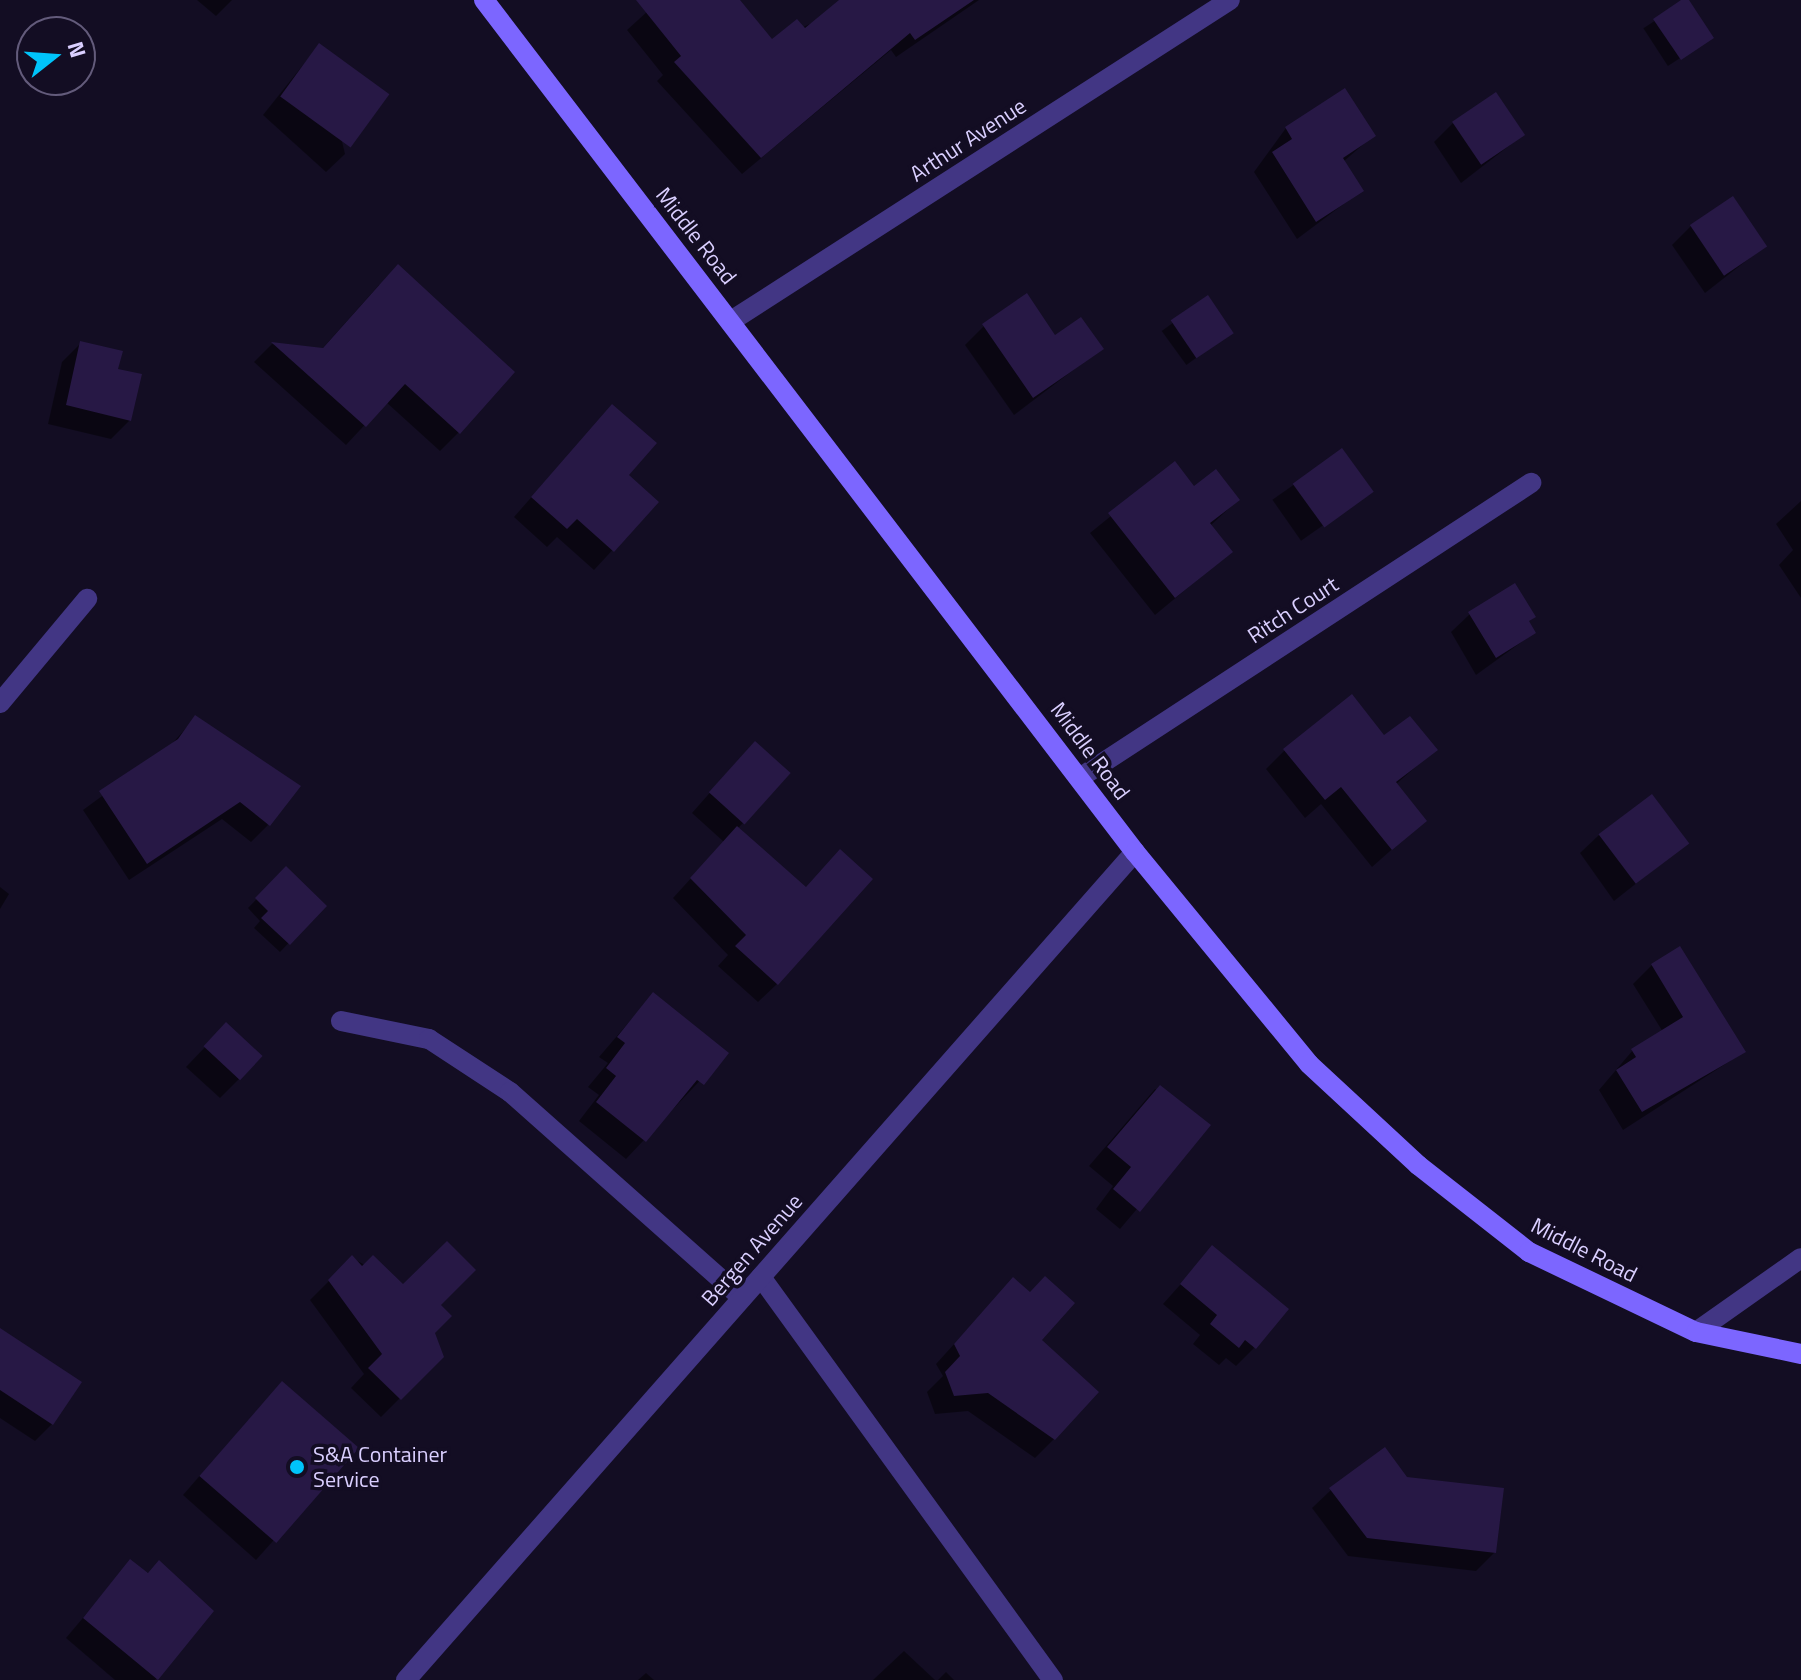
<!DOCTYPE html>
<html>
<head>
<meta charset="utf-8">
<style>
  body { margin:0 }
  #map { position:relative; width:1801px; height:1680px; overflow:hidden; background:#130d23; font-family:"Titillium Web",sans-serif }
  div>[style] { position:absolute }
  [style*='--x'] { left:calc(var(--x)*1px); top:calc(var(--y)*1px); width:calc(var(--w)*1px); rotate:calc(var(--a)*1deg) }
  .shadow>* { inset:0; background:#0007; transform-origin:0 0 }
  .building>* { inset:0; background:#271845; transform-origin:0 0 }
  .service>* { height:20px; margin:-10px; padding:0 10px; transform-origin:10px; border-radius:10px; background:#423684 }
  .minor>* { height:20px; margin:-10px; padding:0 10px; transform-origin:10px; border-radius:10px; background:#423684 }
  .secondary>* { height:20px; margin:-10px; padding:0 10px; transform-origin:10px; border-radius:10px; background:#7c66ff }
  .dots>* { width:22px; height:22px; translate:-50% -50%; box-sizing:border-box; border:4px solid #130d23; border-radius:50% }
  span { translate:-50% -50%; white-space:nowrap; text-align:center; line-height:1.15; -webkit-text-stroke:7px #130d23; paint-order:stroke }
  .street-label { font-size:22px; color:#dacfff }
  .poi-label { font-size:22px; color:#dacfff }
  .left { translate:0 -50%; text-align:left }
  .north { position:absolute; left:16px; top:16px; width:80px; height:80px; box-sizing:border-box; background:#130d23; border:2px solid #635b7b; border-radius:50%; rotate:73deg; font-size:22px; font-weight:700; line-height:32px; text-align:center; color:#dacfff }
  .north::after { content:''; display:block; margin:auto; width:28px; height:36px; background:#00c4fa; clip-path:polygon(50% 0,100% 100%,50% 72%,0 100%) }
</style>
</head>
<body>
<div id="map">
  <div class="shadow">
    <div style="clip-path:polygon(197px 0,232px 0,216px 16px)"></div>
    <div style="clip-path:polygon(660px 0,738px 0,772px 42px,860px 0,979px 0,896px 57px,891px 50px,742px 174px,657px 81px,663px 75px,627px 30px)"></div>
    <div style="left:1687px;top:0;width:45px;height:52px;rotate:57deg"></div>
    <div style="clip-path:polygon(319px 45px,345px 154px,326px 172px,263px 115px)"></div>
    <div style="clip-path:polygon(1453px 123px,1523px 135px,1461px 183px,1434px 142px)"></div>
    <div style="clip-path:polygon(1286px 128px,1374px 135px,1343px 162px,1361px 191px,1297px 239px,1254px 172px)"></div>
    <div style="clip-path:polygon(1691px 226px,1765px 246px,1705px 293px,1672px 245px)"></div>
    <div style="clip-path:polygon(379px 285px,459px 432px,440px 451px,386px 402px,346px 445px,254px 362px,272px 344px,321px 350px)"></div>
    <div style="left:1207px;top:298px;width:42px;height:56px;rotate:54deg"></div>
    <div style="clip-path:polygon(984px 326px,1055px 337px,1101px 349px,1014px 415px,965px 345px)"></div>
    <div style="clip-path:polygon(81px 343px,116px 370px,130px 420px,111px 439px,48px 424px,62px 362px)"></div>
    <div style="clip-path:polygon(594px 426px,626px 475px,657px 502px,594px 570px,557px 537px,547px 547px,514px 517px)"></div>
    <div style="left:1342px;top:451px;width:50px;height:85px;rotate:55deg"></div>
    <div style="clip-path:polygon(1175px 464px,1194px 489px,1238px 500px,1210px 526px,1231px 552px,1155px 615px,1090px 533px)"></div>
    <div style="clip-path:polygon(1801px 501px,1801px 598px,1779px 565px,1793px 550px,1776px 524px)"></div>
    <div style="clip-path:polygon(1470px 614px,1527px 623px,1534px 633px,1476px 675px,1451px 632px)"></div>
    <div style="clip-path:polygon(195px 718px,268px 825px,251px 842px,222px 819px,129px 880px,83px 810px,169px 747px)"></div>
    <div style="clip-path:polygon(1384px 738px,1435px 750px,1395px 785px,1424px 821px,1372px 867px,1321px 804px,1305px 818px,1266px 769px,1285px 750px)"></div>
    <div style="clip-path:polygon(737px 762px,743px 823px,737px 829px,777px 984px,758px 1002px,718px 966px,728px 955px,673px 898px,724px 842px,692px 813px)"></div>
    <div style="clip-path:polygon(1599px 835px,1686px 844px,1614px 901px,1580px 853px)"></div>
    <div style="clip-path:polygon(286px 869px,324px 906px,280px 952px,254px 928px,260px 921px,248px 908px)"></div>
    <div style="clip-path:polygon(0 887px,9px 894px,0 909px)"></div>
    <div style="clip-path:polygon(1652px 965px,1744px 1052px,1623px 1130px,1599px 1090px,1633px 1050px,1663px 1032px,1633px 984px)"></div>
    <div style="clip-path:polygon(653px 994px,726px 1053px,626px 1159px,579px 1121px,599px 1095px,588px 1087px,608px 1063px,599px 1057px)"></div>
    <div style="clip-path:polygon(208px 1044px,239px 1079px,220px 1098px,186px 1067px)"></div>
    <div style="clip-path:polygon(1155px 1089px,1208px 1125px,1120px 1229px,1096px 1209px,1113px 1186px,1089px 1166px)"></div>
    <div style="clip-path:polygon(1213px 1248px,1254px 1348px,1236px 1366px,1226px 1358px,1219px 1365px,1193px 1344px,1200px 1335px,1163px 1304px)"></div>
    <div style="clip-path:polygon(352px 1258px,438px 1305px,433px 1333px,442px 1356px,381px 1417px,351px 1388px,364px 1374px,310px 1300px)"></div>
    <div style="clip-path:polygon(995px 1299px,1039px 1340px,1054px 1439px,1035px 1458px,968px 1411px,935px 1414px,927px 1392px,943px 1376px,936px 1364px)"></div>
    <div style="clip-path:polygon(0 1330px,52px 1424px,35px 1441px,0 1418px)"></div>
    <div style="clip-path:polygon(264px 1402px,356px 1448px,256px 1560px,183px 1495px)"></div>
    <div style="clip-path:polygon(1331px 1490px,1495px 1552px,1476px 1571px,1348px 1556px,1312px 1508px)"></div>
    <div style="clip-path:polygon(130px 1562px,211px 1611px,155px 1680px,115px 1680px,66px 1638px)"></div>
    <div style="clip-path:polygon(904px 1651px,935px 1680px,873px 1680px)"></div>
    <div style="clip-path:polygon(946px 1672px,954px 1680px,938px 1680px)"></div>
    <div style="clip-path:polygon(646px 1673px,654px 1680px,638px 1680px)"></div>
  </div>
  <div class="building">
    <div style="clip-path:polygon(636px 0,740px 0,772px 39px,797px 19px,805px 28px,839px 0,974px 0,915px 40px,910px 33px,761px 158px,674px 62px,681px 56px)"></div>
    <div style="clip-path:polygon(1681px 0,1689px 0,1714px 38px,1681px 60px,1653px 19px)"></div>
    <div style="left:319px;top:43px;width:87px;height:66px;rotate:36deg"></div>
    <div style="clip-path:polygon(1345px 88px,1376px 136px,1343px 158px,1364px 191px,1316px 222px,1272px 152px,1292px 139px,1285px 127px)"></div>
    <div style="left:1496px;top:92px;width:52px;height:53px;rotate:56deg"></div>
    <div style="left:1733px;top:196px;width:61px;height:52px;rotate:56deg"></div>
    <div style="clip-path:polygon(398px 264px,515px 372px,460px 434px,405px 384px,366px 427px,271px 342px,323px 348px)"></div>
    <div style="clip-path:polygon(1027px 293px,1055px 335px,1081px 317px,1104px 349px,1033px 398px,982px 324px)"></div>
    <div style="left:1208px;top:295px;width:46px;height:45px;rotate:56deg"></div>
    <div style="clip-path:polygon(80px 341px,123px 351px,118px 369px,142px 374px,131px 421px,66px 405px)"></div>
    <div style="clip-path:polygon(612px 404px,657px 443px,629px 475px,659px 502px,614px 552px,577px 519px,567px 529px,531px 497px)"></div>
    <div style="left:1342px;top:448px;width:54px;height:61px;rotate:54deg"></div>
    <div style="clip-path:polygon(1175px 461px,1194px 486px,1216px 469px,1240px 500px,1210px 523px,1233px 552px,1175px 598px,1108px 513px)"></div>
    <div style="clip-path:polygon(1515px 583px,1536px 617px,1529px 621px,1536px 633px,1496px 658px,1468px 612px)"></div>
    <div style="clip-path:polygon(1352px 694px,1384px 735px,1410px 716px,1438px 750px,1396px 782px,1427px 821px,1392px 850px,1341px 787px,1325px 800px,1283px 749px)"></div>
    <div style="clip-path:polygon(195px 715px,301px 786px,270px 826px,240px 802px,147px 864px,99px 791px,178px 739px)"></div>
    <div style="left:755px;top:741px;width:48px;height:69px;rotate:42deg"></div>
    <div style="left:1652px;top:794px;width:62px;height:67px;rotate:53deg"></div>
    <div style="clip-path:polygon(737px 826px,806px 887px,840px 849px,873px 879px,778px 985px,735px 946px,746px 935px,690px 878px)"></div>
    <div style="clip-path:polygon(286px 866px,327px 906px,290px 945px,261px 918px,268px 911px,255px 898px)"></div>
    <div style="clip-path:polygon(1680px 946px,1746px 1052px,1642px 1112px,1616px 1070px,1636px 1057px,1631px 1049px,1683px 1017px,1651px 964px)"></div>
    <div style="clip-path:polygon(653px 992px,729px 1053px,704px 1085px,697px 1080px,646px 1142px,596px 1102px,616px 1076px,606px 1068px,625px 1043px,617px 1037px)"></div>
    <div style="left:226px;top:1022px;width:50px;height:33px;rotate:43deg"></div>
    <div style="clip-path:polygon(1160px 1085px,1211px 1125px,1140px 1212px,1113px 1189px,1131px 1167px,1107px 1147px)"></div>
    <div style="clip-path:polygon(447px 1241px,476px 1270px,441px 1305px,452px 1316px,435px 1333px,444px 1357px,401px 1400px,368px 1368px,382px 1354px,328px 1280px,352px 1255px,362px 1266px,373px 1255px,403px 1284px)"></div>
    <div style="clip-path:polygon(1212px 1245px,1289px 1309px,1256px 1349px,1245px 1340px,1239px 1348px,1210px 1324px,1217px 1315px,1180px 1284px)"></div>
    <div style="clip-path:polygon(1045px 1276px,1075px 1303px,1042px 1340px,1099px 1392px,1055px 1440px,988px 1393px,954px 1396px,945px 1372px,960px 1356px,954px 1344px,1013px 1277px,1030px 1292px)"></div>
    <div style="clip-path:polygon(0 1328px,82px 1382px,53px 1425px,0 1390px)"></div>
    <div style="left:282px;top:1381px;width:102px;height:126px;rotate:41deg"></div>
    <div style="clip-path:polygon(1385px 1447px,1407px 1477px,1504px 1488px,1496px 1553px,1367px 1538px,1329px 1488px)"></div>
    <div style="clip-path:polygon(130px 1559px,148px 1573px,159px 1560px,214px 1611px,158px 1680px,83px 1618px)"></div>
  </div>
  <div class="service">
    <div style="--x:341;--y:1021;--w:90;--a:11.6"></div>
    <div style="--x:429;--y:1039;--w:97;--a:33.2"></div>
    <div style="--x:510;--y:1092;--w:310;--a:41.6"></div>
    <div style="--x:761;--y:1277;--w:498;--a:54.1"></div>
  </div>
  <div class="minor">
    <div style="--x:731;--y:321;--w:593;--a:-32.75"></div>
    <div style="--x:0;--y:703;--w:136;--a:-50.1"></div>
    <div style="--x:1081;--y:777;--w:538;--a:-33.16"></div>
    <div style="--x:1696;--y:1332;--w:128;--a:-35.2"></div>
    <div style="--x:406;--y:1680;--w:1103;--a:-48.64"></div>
  </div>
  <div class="secondary">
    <div style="--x:484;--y:0;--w:1072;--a:52.62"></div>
    <div style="--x:1135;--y:852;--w:274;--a:50.6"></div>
    <div style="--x:1309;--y:1064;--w:149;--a:42.8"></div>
    <div style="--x:1418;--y:1165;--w:141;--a:38.1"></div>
    <div style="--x:1529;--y:1252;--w:185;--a:25.6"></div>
    <div style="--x:1696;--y:1332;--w:107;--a:11.8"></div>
  </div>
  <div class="dots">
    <div style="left:297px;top:1467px;background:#00c4fa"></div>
  </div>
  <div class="street-label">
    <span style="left:968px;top:140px;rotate:-33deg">Arthur Avenue</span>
    <span style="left:696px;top:236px;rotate:52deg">Middle Road</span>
    <span style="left:1293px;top:610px;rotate:-33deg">Ritch Court</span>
    <span style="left:1090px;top:751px;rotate:53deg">Middle Road</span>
    <span style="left:752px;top:1250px;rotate:-49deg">Bergen Avenue</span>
    <span style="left:1584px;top:1250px;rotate:27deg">Middle Road</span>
  </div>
  <div class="poi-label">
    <span class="left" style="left:313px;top:1467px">S&amp;A Container<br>Service</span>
  </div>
  <div class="north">N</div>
</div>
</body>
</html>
